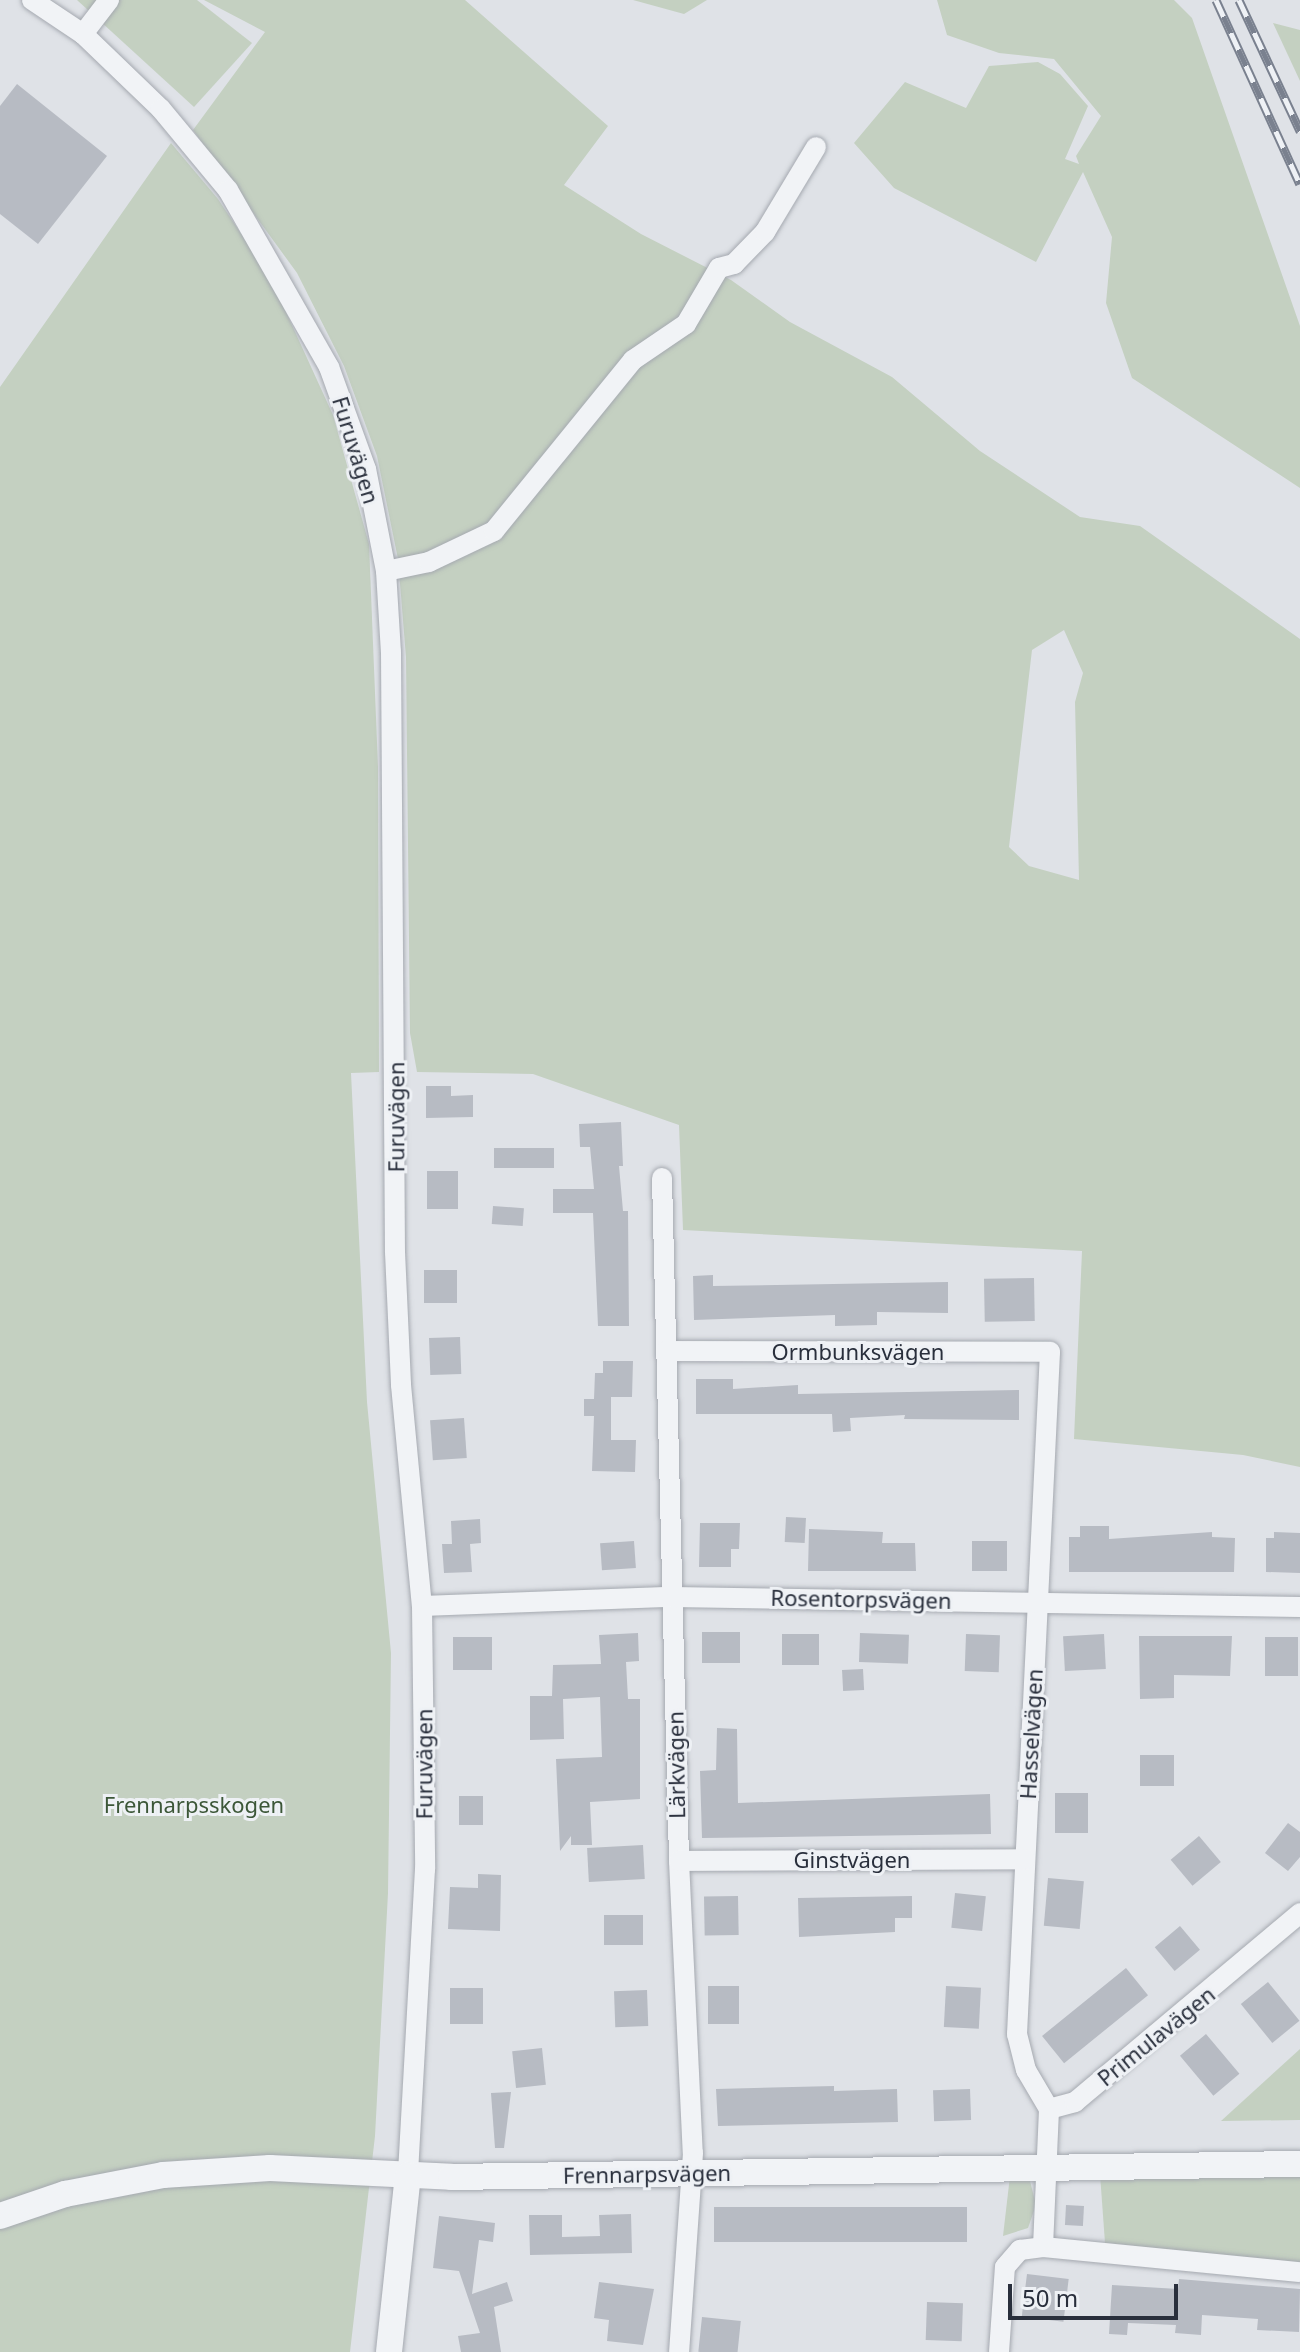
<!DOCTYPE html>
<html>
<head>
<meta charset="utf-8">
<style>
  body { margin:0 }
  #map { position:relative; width:1300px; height:2352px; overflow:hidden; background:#dfe2e7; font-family:"Noto Sans",sans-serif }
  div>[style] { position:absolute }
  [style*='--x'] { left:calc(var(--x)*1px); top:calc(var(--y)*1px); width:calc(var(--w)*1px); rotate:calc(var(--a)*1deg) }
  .green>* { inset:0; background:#c4d0c1 }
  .building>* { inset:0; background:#b7bbc3; transform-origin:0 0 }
  .roads { filter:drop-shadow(0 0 2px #a5a9b0) drop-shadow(0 0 2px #a5a9b0) }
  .minor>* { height:20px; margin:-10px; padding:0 10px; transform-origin:10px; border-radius:10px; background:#f1f3f6 }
  .tertiary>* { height:26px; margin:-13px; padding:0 13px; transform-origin:13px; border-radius:13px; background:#f1f3f6 }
  .rail>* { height:9px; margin-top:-4.5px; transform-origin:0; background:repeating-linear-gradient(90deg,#eef1f5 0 18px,#7a818f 0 36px); box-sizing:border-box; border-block:2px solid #7a818f }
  span { translate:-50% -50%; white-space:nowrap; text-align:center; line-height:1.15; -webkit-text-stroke:6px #eef1f5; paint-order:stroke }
  .street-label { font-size:22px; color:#292f3c }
  .park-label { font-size:22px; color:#3c5738 }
  .scale { position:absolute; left:1008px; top:2284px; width:170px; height:36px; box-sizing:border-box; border:4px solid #292f3c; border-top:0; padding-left:10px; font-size:24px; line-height:28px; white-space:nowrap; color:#292f3c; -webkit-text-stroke:6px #eef1f5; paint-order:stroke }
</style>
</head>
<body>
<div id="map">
  <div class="green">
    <div style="clip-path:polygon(77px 0,197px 0,252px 43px,194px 107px)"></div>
    <div style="clip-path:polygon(evenodd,204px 0,465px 0,608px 126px,564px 185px,641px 234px,731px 280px,790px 322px,892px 377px,980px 451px,1080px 517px,1140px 526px,1300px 639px,1300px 1467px,1243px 1455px,1074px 1439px,1082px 1251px,683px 1230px,679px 1125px,533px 1074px,417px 1072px,410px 1033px,406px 657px,398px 559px,377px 456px,344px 366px,297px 273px,193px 130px,265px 32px,204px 0,1064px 630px,1083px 673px,1075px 702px,1079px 880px,1029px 866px,1009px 847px,1032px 650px,1064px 630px)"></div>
    <div style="clip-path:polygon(633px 0,707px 0,684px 14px)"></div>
    <div style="clip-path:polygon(937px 0,1174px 0,1192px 18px,1300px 326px,1300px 488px,1132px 378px,1106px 303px,1112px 237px,1083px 172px,1036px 262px,894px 188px,854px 143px,905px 82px,966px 108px,989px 66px,1038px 62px,1060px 74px,1088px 106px,1065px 159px,1079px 164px,1076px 156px,1101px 116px,1054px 59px,999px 53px,947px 35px)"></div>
    <div style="clip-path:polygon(1273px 23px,1300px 30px,1300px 81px)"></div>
    <div style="clip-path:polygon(171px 143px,218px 199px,270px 277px,333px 415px,369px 544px,378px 767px,379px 1072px,351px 1073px,367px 1402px,391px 1653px,388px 1893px,375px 2136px,350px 2352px,0 2352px,0 387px)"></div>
    <div style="clip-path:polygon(1300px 2049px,1300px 2120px,1221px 2121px)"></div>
    <div style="clip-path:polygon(1300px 2173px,1300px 2263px,1105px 2243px,1100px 2174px)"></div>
    <div style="clip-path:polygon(1010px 2176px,1030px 2181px,1036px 2205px,1028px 2228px,1003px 2236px)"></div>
  </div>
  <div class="building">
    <div style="clip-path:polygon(17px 84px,107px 156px,38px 244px,0 214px,0 106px)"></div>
    <div style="clip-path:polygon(426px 1086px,451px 1086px,451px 1096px,473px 1095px,473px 1117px,426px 1118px)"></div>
    <div style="clip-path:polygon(621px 1122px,623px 1166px,619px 1166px,623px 1211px,628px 1211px,629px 1326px,598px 1326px,593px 1213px,553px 1213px,553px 1189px,594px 1189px,590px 1147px,580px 1147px,579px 1124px)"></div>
    <div style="left:554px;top:1148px;width:20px;height:60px;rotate:90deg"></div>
    <div style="left:427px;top:1171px;width:31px;height:38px"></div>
    <div style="left:493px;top:1206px;width:31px;height:18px;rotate:4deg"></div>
    <div style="left:457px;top:1270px;width:33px;height:33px;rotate:90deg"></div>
    <div style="clip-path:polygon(713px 1275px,713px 1286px,948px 1282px,948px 1313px,877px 1312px,877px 1325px,835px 1326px,835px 1315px,694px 1320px,693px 1276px)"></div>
    <div style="left:1034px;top:1278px;width:43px;height:50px;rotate:89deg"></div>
    <div style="left:460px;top:1337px;width:37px;height:31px;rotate:88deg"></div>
    <div style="clip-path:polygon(603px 1361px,633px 1361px,632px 1397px,611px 1397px,611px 1440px,636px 1440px,635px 1472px,592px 1471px,594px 1416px,584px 1416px,584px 1399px,594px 1399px,595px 1373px,603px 1373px)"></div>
    <div style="clip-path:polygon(696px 1379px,733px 1379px,733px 1389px,798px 1385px,798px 1394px,1019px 1390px,1019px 1420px,904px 1419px,905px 1415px,850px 1418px,851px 1431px,833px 1432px,832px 1414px,696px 1414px)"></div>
    <div style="left:464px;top:1418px;width:40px;height:34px;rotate:86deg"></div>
    <div style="left:786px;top:1517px;width:20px;height:25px;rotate:3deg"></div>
    <div style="clip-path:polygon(480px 1519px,481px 1543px,470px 1544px,472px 1572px,444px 1573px,442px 1544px,452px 1544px,451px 1521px)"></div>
    <div style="clip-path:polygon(700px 1523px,740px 1523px,739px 1549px,731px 1549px,731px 1567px,699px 1567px)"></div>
    <div style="clip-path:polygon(1080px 1526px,1109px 1526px,1109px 1539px,1212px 1532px,1212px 1537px,1235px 1538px,1234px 1572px,1069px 1572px,1069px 1537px,1080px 1537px)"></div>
    <div style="clip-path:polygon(809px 1529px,883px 1532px,882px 1543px,915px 1543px,916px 1571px,808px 1571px)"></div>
    <div style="clip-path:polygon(1274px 1532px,1300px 1533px,1300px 1573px,1266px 1572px,1266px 1538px,1274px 1538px)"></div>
    <div style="left:634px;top:1541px;width:27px;height:34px;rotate:86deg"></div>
    <div style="left:972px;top:1541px;width:35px;height:30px"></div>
    <div style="left:702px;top:1632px;width:38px;height:31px"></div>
    <div style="clip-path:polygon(638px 1633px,639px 1661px,626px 1662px,628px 1699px,640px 1699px,640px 1799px,590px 1802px,592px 1845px,571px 1845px,571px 1836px,560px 1851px,556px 1759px,602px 1757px,600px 1697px,563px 1699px,564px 1739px,530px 1740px,530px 1696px,552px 1696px,553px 1665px,601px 1664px,599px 1635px)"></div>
    <div style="left:860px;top:1633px;width:49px;height:29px;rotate:2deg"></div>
    <div style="left:782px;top:1634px;width:37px;height:31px"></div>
    <div style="left:966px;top:1634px;width:34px;height:37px;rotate:2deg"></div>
    <div style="left:1104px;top:1634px;width:35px;height:41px;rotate:87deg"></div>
    <div style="clip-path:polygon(1139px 1636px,1232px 1636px,1230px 1676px,1174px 1675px,1174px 1698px,1140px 1699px)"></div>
    <div style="left:492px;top:1637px;width:33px;height:39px;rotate:90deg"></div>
    <div style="left:1265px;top:1637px;width:33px;height:39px"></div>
    <div style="left:863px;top:1669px;width:21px;height:21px;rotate:87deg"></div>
    <div style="clip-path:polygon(717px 1728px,737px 1729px,738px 1803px,990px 1794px,991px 1834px,702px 1838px,700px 1771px,716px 1770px)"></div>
    <div style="left:1140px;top:1755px;width:34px;height:31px"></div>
    <div style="left:1055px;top:1793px;width:33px;height:40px"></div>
    <div style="left:459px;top:1796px;width:24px;height:29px"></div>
    <div style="clip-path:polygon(1288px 1823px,1300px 1832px,1300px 1857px,1288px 1871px,1265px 1853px)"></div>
    <div style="left:1199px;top:1836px;width:34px;height:37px;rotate:50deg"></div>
    <div style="left:643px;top:1845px;width:34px;height:56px;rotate:87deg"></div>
    <div style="clip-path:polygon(478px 1874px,501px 1875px,500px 1931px,448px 1929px,450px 1887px,478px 1888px)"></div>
    <div style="left:1048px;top:1878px;width:36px;height:48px;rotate:5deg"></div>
    <div style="left:955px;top:1893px;width:31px;height:35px;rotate:6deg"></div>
    <div style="left:738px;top:1896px;width:39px;height:34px;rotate:89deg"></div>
    <div style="clip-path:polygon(912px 1896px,912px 1918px,895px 1918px,895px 1932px,799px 1937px,798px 1898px)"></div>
    <div style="left:643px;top:1915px;width:30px;height:39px;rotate:90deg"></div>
    <div style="left:1180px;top:1926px;width:31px;height:33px;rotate:50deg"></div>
    <div style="left:1126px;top:1968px;width:35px;height:108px;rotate:51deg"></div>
    <div style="left:1268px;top:1982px;width:50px;height:35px;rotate:51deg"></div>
    <div style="left:739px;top:1986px;width:38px;height:31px;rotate:90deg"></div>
    <div style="left:946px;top:1986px;width:35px;height:41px;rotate:3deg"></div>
    <div style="left:483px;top:1988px;width:36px;height:33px;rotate:90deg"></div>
    <div style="left:647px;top:1990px;width:36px;height:33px;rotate:88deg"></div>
    <div style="left:1206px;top:2034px;width:52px;height:34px;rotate:50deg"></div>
    <div style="left:542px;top:2048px;width:37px;height:30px;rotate:84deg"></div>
    <div style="clip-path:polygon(834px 2086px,834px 2091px,897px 2089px,898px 2122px,718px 2126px,716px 2089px)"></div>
    <div style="left:970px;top:2089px;width:31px;height:37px;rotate:88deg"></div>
    <div style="clip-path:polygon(511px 2092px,504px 2148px,495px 2148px,491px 2093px)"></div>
    <div style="left:1066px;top:2205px;width:18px;height:20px;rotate:3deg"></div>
    <div style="left:967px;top:2207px;width:35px;height:253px;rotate:90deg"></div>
    <div style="clip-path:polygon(631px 2214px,632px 2253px,530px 2255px,529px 2215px,562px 2215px,562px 2237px,600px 2236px,599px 2215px)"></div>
    <div style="clip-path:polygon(439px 2216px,495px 2223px,493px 2242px,479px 2240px,472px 2294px,507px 2282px,513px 2301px,494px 2307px,501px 2352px,461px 2352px,458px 2336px,480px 2333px,459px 2271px,433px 2268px)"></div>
    <div style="left:1027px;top:2274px;width:42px;height:43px;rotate:7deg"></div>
    <div style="clip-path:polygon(1179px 2279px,1300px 2289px,1299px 2332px,1257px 2330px,1258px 2319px,1202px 2315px,1201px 2335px,1175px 2333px,1176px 2325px,1128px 2323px,1127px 2335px,1109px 2334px,1112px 2285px,1178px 2289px)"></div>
    <div style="clip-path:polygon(599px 2282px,654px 2289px,643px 2345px,607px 2341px,609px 2320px,594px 2318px)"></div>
    <div style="left:927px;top:2302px;width:36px;height:38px;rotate:2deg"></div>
    <div style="left:702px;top:2317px;width:39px;height:35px;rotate:6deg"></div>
  </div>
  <div class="roads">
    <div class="minor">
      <div style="--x:32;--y:0;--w:61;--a:33.7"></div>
      <div style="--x:83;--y:34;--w:108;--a:43.9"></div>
      <div style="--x:161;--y:109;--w:105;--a:50.4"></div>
      <div style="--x:228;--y:190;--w:204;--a:60.3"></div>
      <div style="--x:329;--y:367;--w:109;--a:70.1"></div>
      <div style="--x:366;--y:469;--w:104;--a:78.9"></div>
      <div style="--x:386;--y:571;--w:81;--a:86.5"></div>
      <div style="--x:391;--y:652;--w:600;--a:89.62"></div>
      <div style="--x:395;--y:1252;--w:133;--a:87.4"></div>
      <div style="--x:401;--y:1385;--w:222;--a:84.6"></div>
      <div style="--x:422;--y:1606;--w:263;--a:89.3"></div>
      <div style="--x:425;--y:1869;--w:306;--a:93.2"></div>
      <div style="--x:83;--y:34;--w:43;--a:-52.6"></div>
      <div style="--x:386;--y:571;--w:44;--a:-11.8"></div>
      <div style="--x:429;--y:562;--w:72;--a:-25.5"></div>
      <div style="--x:494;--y:531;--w:220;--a:-50.9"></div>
      <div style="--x:633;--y:360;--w:64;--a:-34.2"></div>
      <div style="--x:686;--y:324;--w:65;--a:-59.5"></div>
      <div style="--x:719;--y:268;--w:16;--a:-15"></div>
      <div style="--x:734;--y:264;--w:45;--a:-45.9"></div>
      <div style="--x:765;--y:232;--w:99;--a:-59"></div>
      <div style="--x:662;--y:1178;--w:683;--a:88.57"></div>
      <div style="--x:679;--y:1861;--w:292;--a:87.3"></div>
      <div style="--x:693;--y:2153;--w:199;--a:94"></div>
      <div style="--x:667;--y:1351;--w:383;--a:0.1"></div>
      <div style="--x:1050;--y:1352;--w:683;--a:92.77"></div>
      <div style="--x:1017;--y:2034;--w:37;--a:76"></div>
      <div style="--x:1026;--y:2070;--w:45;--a:59.5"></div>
      <div style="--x:422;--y:1606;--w:250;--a:-2.1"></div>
      <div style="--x:672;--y:1597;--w:628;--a:0.91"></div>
      <div style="--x:679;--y:1861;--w:346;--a:-0.3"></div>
      <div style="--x:1043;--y:2247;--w:258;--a:5.6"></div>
      <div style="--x:999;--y:2352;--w:85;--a:-86"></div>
      <div style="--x:1005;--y:2267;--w:23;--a:-49"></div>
      <div style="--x:1020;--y:2250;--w:23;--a:-7"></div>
      <div style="--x:1043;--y:2247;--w:138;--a:-87.5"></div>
      <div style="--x:1049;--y:2109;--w:27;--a:-15"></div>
      <div style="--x:1075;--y:2102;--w:294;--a:-40"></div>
    </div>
    <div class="tertiary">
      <div style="--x:0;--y:2216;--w:69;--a:-18.7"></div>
      <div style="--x:65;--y:2194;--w:100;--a:-11"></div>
      <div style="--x:163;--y:2175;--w:107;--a:-3.7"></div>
      <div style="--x:270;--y:2168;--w:181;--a:2.8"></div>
      <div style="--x:451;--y:2177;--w:849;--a:-0.88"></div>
      <div style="--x:389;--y:2352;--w:178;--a:-83.9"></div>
    </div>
  </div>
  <div class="rail">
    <div style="--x:1216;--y:0;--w:202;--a:65.5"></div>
    <div style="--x:1239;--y:0;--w:145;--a:65"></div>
  </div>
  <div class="street-label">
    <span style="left:356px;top:450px;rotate:73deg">Furuvägen</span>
    <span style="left:396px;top:1117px;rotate:-90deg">Furuvägen</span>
    <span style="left:858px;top:1352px">Ormbunksvägen</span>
    <span style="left:861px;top:1599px;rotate:1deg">Rosentorpsvägen</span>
    <span style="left:1031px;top:1734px;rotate:-87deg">Hasselvägen</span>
    <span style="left:424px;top:1764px;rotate:-90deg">Furuvägen</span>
    <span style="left:676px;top:1765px;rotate:-91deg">Lärkvägen</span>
    <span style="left:852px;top:1860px">Ginstvägen</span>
    <span style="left:1156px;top:2036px;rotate:-39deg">Primulavägen</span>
    <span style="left:647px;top:2174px;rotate:-1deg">Frennarpsvägen</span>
  </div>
  <div class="park-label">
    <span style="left:194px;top:1805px">Frennarpsskogen</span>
  </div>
  <div class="scale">50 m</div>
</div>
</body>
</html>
